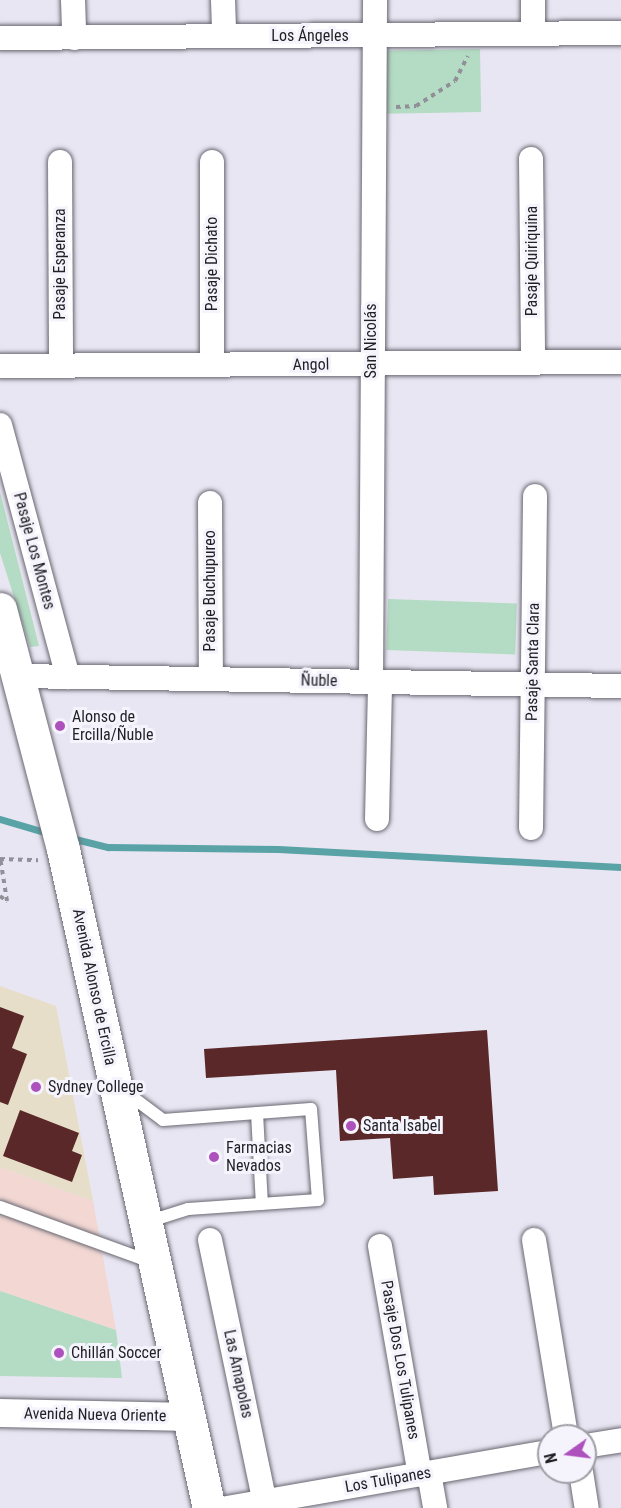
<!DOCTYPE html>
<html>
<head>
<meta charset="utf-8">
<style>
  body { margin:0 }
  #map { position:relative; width:621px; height:1508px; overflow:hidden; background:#e8e6f2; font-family:"Roboto Condensed",sans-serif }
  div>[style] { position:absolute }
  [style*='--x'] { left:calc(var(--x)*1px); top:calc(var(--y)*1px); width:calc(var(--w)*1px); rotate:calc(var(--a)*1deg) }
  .industrial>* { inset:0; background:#f2d7d3 }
  .education>* { inset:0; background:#e6dec8 }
  .green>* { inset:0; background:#b4dbc3; transform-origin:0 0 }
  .stream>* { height:7px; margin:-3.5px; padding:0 3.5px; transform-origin:3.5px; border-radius:3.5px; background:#59a3a7 }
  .building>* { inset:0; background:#5b2829 }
  .path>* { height:4px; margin-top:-2px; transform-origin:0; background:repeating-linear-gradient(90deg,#918f98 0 4.5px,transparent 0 9px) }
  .roads { filter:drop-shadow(0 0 2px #696872) drop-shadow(0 0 2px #696872) }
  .service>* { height:12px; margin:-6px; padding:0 6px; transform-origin:6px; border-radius:6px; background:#fff }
  .minor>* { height:24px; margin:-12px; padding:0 12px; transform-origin:12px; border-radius:12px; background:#fff }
  .tertiary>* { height:28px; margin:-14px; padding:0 14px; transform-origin:14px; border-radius:14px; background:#fff }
  .secondary>* { height:33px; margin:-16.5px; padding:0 16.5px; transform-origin:16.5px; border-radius:16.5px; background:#fff }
  .dots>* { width:16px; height:16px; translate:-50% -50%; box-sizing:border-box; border:3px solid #f5f4fd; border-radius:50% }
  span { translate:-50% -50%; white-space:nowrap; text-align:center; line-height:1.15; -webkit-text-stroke:6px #f5f4fd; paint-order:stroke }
  .street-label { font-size:16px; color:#201f24 }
  .poi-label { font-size:16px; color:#201f24 }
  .left { translate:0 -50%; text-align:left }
  .north { position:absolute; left:537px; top:1424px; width:60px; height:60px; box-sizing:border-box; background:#f5f4fd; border:2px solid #a09fa6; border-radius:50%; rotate:256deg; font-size:16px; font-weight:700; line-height:24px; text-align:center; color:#201f24 }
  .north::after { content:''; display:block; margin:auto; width:21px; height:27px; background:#ad51bc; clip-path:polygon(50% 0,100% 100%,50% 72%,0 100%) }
</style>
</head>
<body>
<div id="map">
  <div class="industrial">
    <div style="clip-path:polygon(0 1167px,93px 1201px,116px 1330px,0 1291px)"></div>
  </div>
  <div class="education">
    <div style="clip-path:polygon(0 986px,56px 1006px,93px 1201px,0 1167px)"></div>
  </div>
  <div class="green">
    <div style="left:480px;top:49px;width:63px;height:97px;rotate:89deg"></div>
    <div style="clip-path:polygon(0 492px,39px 646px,30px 647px,0 553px)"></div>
    <div style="left:388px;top:599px;width:129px;height:51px;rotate:2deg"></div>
    <div style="clip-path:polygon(0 1291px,116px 1330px,122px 1378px,0 1376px)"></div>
  </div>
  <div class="stream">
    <div style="--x:0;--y:819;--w:50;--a:16.3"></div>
    <div style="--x:71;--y:838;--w:38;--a:14"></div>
    <div style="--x:108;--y:847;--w:170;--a:0.7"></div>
    <div style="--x:278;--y:849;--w:343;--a:3"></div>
  </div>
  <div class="building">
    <div style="clip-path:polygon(0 1007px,24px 1016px,12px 1048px,27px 1054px,8px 1105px,0 1102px)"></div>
    <div style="clip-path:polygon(487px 1030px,498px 1191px,434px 1195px,433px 1176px,393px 1179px,390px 1138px,340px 1141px,336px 1070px,206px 1078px,204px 1049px)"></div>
    <div style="clip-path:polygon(20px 1110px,79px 1133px,72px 1151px,82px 1155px,72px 1182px,3px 1156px)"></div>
  </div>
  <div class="path">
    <div style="--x:396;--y:107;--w:20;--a:-3"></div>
    <div style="--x:416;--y:106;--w:46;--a:-32.7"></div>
    <div style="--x:455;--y:81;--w:28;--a:-63"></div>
    <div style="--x:0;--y:859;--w:38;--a:2"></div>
    <div style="--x:0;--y:896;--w:9;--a:36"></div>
    <div style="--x:7;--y:901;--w:45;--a:-99"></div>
  </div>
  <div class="roads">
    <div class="service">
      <div style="--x:123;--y:1090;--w:50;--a:36.9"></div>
      <div style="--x:163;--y:1120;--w:148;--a:-4.3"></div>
      <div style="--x:311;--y:1109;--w:91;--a:85.6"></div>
      <div style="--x:318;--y:1200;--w:130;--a:176"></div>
      <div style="--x:188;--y:1209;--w:43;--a:162.4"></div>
      <div style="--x:257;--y:1113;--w:91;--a:86.9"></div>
      <div style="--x:0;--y:1207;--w:161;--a:20"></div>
    </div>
    <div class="minor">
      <div style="--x:73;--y:0;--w:38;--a:88"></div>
      <div style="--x:223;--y:0;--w:36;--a:88"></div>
      <div style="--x:533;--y:0;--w:34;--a:90"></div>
      <div style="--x:0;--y:38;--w:621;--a:-0.46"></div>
      <div style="--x:531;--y:159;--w:203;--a:89.4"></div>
      <div style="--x:60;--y:162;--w:204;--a:89.7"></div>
      <div style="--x:212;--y:365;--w:203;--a:-90"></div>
      <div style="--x:0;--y:366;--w:621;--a:-0.37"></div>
      <div style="--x:0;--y:425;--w:261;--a:74.9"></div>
      <div style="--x:210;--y:503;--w:176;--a:89.7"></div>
      <div style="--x:18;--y:676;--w:603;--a:0.95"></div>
      <div style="--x:371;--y:682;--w:682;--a:-89.66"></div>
      <div style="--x:377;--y:819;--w:137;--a:-88.7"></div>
      <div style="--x:531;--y:828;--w:332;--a:-89.3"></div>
      <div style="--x:210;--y:1240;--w:274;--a:78.2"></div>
      <div style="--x:534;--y:1240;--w:199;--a:80.7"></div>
      <div style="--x:380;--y:1246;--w:232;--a:80.1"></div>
      <div style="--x:585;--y:1446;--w:36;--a:-9"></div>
      <div style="--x:581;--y:1472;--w:36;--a:81"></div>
      <div style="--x:429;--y:1473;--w:36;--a:80"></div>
      <div style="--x:227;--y:1508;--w:327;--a:-9.9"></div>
    </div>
    <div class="tertiary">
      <div style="--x:0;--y:1413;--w:189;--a:1.2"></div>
    </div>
    <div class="secondary">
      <div style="--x:0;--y:609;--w:248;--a:75.3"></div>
      <div style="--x:63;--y:849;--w:675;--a:77.51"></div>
    </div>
  </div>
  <div class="dots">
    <div style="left:60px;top:726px;background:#ad51bc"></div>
    <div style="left:36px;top:1087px;background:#ad51bc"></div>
    <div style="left:351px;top:1126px;background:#ad51bc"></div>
    <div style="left:214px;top:1157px;background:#ad51bc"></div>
    <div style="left:59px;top:1353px;background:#ad51bc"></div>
  </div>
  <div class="street-label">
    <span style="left:310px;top:36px">Los Ángeles</span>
    <span style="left:532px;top:261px;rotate:-90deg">Pasaje Quiriquina</span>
    <span style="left:60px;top:264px;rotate:-90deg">Pasaje Esperanza</span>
    <span style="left:212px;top:264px;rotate:-90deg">Pasaje Dichato</span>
    <span style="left:371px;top:341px;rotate:-90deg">San Nicolás</span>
    <span style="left:311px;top:365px;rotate:-1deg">Angol</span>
    <span style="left:34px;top:551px;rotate:75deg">Pasaje Los Montes</span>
    <span style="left:210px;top:591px;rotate:-90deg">Pasaje Buchupureo</span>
    <span style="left:533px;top:662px;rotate:-89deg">Pasaje Santa Clara</span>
    <span style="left:319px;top:681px;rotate:1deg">Ñuble</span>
    <span style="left:94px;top:987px;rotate:78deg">Avenida Alonso de Ercilla</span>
    <span style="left:400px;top:1360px;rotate:80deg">Pasaje Dos Los Tulipanes</span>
    <span style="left:238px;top:1374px;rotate:78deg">Las Amapolas</span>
    <span style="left:95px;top:1415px;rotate:1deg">Avenida Nueva Oriente</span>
    <span style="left:388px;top:1480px;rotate:-10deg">Los Tulipanes</span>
  </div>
  <div class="poi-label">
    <span class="left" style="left:72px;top:726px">Alonso de<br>Ercilla/Ñuble</span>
    <span class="left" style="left:48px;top:1087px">Sydney College</span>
    <span class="left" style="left:363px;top:1126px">Santa Isabel</span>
    <span class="left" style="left:226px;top:1157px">Farmacias<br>Nevados</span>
    <span class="left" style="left:71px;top:1353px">Chillán Soccer</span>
  </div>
  <div class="north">N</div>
</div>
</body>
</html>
